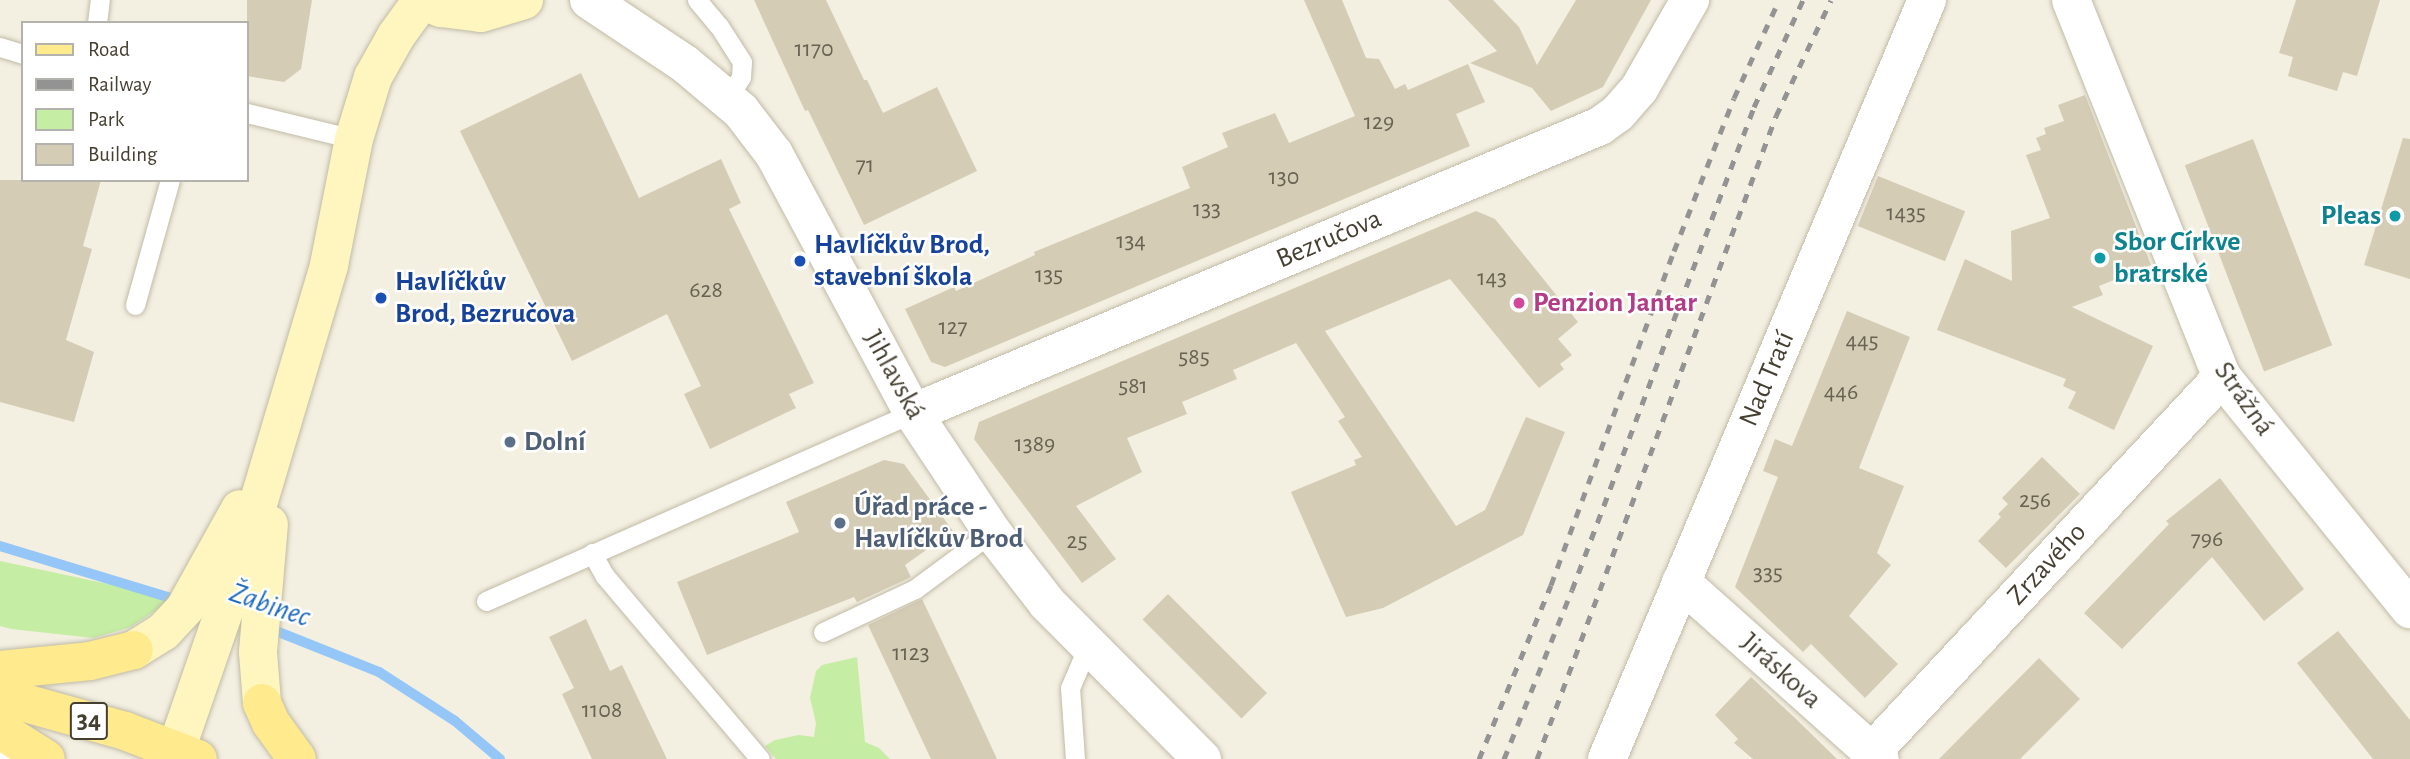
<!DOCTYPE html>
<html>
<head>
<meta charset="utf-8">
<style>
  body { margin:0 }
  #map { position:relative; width:2410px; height:759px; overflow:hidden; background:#f3efe1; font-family:"Alegreya Sans",sans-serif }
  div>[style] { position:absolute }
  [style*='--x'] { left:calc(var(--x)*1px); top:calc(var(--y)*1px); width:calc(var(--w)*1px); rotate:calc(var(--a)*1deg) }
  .green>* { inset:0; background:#c5eda4 }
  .stream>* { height:10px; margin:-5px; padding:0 5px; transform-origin:5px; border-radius:5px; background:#94c6f8 }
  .building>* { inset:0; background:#d5ccb5; transform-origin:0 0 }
  .roads { filter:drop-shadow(0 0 2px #c1bba6) drop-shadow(0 0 2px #c1bba6) }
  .lane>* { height:19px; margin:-9.5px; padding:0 9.5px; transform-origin:9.5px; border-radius:9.5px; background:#fff }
  .street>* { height:38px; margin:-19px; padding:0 19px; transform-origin:19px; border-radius:19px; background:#fff }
  .secondary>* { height:38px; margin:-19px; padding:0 19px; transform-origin:19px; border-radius:19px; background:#fff6bf }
  .primary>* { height:38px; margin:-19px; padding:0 19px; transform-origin:19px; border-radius:19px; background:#ffea8e }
  .rail>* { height:5px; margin-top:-2.5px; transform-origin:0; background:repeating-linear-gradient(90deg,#939393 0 9px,transparent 0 18px) }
  .dots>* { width:19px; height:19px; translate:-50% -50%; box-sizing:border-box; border:4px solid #fff; border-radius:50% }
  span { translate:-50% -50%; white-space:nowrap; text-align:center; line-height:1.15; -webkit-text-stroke:5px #fff; paint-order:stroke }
  .number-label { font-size:24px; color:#686252 }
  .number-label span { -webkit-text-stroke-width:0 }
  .shield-label span { padding:2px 5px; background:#fff; border:2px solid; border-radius:5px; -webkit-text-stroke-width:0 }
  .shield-label { font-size:26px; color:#443f31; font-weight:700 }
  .culture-label { font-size:28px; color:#0d838f; font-weight:700 }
  .right { translate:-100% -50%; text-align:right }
  .left { translate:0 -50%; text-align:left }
  .street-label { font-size:28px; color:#443f31 }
  .transit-label { font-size:28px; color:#164399; font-weight:700 }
  .hotel-label { font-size:28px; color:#b23c85; font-weight:700 }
  .service-label { font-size:28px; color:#4e5e75; font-weight:700 }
  .water-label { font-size:30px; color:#1f6abb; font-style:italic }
  .legend { position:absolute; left:21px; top:21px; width:228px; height:161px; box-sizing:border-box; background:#fff; border:2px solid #b4b2ad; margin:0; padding:9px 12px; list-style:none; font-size:21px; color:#443f31 }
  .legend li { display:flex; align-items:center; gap:14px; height:35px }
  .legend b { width:35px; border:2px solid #b4b2ad }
</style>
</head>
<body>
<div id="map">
  <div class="green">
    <div style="clip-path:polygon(0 561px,174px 598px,131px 627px,94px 638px,11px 629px,0 626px)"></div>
    <div style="clip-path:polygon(857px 657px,865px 742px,879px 748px,890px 759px,776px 759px,765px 746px,775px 740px,799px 735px,814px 737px,816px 723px,810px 698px,816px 671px,822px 665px)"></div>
  </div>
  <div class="stream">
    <div style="--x:0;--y:546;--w:189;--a:16.9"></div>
    <div style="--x:266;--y:627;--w:122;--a:21.7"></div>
    <div style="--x:379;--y:672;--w:90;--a:32.8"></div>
    <div style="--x:455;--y:721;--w:59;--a:40.2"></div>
  </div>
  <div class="building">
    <div style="clip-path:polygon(247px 0,312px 0,301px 69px,284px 82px,247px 76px)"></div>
    <div style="clip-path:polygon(754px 0,826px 0,864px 80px,867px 80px,883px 113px,937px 87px,977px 171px,864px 225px,808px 110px,805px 111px)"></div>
    <div style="clip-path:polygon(1304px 0,1342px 0,1366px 58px,1379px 59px,1395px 89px,1405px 84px,1408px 90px,1468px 64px,1485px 102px,1456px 114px,1470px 146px,945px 367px,931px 362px,905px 309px,954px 287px,956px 291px,1035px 255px,1034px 252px,1190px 188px,1182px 167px,1228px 147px,1222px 133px,1275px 113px,1289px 143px,1355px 116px)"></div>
    <div style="clip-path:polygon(1448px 0,1493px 0,1519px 27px,1537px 65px,1576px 0,1651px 0,1603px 87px,1551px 111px,1532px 88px,1470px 63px,1497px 51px)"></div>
    <div style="clip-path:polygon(2296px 0,2380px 0,2357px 76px,2343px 72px,2337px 91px,2288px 76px,2293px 57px,2279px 53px)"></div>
    <div style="clip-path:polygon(581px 73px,639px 198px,721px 159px,741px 203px,729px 209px,814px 383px,789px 394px,796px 408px,710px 449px,684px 394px,701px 386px,667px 314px,572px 361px,460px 131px)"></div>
    <div style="clip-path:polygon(2085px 95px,2151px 265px,2099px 286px,2103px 295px,2072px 307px,2153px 346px,2114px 430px,2068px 408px,2076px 392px,2063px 386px,2066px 379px,1937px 330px,1965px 259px,2012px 281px,2011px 231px,2050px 218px,2026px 155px,2041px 150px,2036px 138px,2046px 134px,2044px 128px,2064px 121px,2058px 105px)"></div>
    <div style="clip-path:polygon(2403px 138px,2410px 139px,2410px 279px,2364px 265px)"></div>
    <div style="left:2253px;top:139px;width:221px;height:73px;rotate:69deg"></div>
    <div style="left:1878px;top:176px;width:94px;height:54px;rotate:22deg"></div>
    <div style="clip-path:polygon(0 180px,101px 180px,83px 246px,92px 249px,66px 340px,94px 352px,74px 422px,0 402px)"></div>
    <div style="clip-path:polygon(1476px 211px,1495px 219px,1578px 322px,1558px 339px,1572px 355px,1560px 364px,1564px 369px,1539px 388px,1450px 279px,1325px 331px,1456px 526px,1485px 510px,1526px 417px,1565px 432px,1523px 535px,1383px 608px,1346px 617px,1291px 492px,1356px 465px,1354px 460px,1362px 457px,1338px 421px,1345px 417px,1296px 343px,1233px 370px,1237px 379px,1182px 402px,1187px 414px,1127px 438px,1142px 472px,1076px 506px,1116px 559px,1082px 583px,974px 439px,979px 422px)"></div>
    <div style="clip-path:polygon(1847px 311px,1910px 337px,1859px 468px,1904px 486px,1877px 553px,1891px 565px,1849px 616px,1898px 664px,1865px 698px,1811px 644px,1803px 652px,1735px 587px,1778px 477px,1763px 471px,1775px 439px,1792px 446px)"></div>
    <div style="clip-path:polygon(2042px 457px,2080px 494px,2006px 568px,1978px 541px,2001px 517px,1998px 514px,2008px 504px,2002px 498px)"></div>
    <div style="clip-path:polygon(884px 460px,904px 464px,953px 531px,905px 565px,911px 577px,909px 578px,857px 602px,854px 597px,707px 655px,677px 582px,799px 532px,786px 502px)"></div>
    <div style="clip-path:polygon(2220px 478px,2304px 589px,2264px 621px,2212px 557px,2122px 649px,2084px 613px,2169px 524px,2166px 521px)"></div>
    <div style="left:1168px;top:594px;width:140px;height:36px;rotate:45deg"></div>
    <div style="clip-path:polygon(922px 599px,967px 694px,997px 759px,931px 759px,868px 625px)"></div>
    <div style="clip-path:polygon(586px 619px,610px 671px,622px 665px,667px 759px,592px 759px,562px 694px,574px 688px,549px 637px)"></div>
    <div style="clip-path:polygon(2338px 631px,2410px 720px,2410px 759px,2373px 759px,2297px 663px)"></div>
    <div style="clip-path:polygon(2039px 658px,2080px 699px,2020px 759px,1939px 759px)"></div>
    <div style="clip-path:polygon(1751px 677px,1795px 718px,1837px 759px,1753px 759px,1734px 743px,1738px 739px,1715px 715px)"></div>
  </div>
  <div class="roads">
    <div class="lane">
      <div style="--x:697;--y:0;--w:34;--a:50"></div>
      <div style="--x:719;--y:26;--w:43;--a:57.4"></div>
      <div style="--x:742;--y:62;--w:15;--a:94"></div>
      <div style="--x:741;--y:77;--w:26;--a:122"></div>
      <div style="--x:97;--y:23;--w:23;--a:-83"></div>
      <div style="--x:0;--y:47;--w:24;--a:17"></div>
      <div style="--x:247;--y:113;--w:110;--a:13.7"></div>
      <div style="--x:135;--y:305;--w:130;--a:-74.4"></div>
      <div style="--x:592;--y:553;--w:25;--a:61"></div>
      <div style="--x:604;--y:575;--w:241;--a:49.7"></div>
      <div style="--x:486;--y:601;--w:467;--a:-23.8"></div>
      <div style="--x:823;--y:632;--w:102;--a:-25.1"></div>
      <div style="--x:915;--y:589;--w:96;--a:-36.5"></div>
      <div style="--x:0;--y:755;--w:6;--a:45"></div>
      <div style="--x:1075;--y:759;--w:71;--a:-94"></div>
      <div style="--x:1070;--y:688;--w:46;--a:-66.8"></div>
    </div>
    <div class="street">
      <div style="--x:589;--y:0;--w:115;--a:33.7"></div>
      <div style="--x:685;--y:64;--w:73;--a:40"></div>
      <div style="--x:741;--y:111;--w:54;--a:52.5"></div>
      <div style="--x:774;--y:154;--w:294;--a:61.8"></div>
      <div style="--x:913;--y:413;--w:143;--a:56.4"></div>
      <div style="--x:992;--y:532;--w:90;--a:52.2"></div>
      <div style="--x:1047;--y:603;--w:220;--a:45.2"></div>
      <div style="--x:2071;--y:0;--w:406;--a:68.2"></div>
      <div style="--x:2222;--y:377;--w:299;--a:51"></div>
      <div style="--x:913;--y:413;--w:745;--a:-22.67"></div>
      <div style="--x:1600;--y:126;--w:22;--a:-36"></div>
      <div style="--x:1618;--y:113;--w:32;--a:-49"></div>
      <div style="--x:1639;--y:89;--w:103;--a:-60.2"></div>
      <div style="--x:1681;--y:582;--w:266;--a:41.7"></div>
      <div style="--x:1872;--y:752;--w:513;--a:-46.97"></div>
      <div style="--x:1607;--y:759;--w:824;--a:-67.14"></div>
    </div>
    <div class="secondary">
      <div style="--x:422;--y:0;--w:21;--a:23"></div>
      <div style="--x:441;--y:8;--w:40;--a:7.1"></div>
      <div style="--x:481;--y:13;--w:45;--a:-16.8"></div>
      <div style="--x:134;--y:650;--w:34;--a:-32"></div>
      <div style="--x:163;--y:632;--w:33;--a:-47"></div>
      <div style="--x:185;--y:608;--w:113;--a:-60.9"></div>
      <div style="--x:262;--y:703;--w:51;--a:-94.5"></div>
      <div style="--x:258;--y:652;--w:128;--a:-85.1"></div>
      <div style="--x:176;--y:750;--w:189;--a:-70.9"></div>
      <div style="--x:238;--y:571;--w:319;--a:-73.4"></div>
      <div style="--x:329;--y:265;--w:128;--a:-78.8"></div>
      <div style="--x:354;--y:139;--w:65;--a:-73"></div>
      <div style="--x:373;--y:77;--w:47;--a:-60.7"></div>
      <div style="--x:396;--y:36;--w:44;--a:-54.2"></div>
    </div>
    <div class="primary">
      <div style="--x:0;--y:670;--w:90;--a:-5.7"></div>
      <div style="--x:90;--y:661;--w:45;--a:-14"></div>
      <div style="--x:0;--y:696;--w:130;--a:15.6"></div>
      <div style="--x:125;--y:731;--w:78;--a:21"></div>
      <div style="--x:262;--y:703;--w:22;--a:66"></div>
      <div style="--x:271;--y:723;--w:44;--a:54.2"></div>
      <div style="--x:0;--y:730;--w:54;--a:32.2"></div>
    </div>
  </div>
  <div class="rail">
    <div style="--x:1479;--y:759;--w:188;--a:-67.5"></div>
    <div style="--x:1551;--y:585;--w:356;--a:-69.8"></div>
    <div style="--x:1674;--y:251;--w:164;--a:-68.6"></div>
    <div style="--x:1734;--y:98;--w:108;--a:-65.3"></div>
    <div style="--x:1504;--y:759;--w:182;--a:-68.1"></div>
    <div style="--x:1572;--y:590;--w:516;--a:-69.35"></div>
    <div style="--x:1754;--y:107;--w:118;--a:-65.4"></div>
    <div style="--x:1537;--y:759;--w:686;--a:-69.61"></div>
    <div style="--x:1776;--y:116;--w:128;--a:-64.6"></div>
  </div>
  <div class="dots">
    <div style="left:2395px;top:216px;background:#0f9aa8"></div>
    <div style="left:2100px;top:258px;background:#0f9aa8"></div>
    <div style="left:800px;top:261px;background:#1a4fb4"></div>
    <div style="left:381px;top:298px;background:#1a4fb4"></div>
    <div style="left:1519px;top:303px;background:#d1479c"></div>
    <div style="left:510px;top:442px;background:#5c6f8a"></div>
    <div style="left:840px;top:523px;background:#5c6f8a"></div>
  </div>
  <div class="number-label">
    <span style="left:814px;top:50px">1170</span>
    <span style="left:1379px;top:123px">129</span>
    <span style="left:865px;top:166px">71</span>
    <span style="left:1284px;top:178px">130</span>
    <span style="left:1207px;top:210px">133</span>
    <span style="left:1906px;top:214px">1435</span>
    <span style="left:1131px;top:242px">134</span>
    <span style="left:1049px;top:276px">135</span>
    <span style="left:1492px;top:279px">143</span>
    <span style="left:706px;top:291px">628</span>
    <span style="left:953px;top:328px">127</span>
    <span style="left:1862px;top:342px">445</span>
    <span style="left:1194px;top:358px">585</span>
    <span style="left:1133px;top:387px">581</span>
    <span style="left:1841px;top:393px">446</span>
    <span style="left:1035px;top:445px">1389</span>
    <span style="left:2035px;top:501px">256</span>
    <span style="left:2207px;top:540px">796</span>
    <span style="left:1077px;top:542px">25</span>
    <span style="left:1768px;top:574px">335</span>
    <span style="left:911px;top:654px">1123</span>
    <span style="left:602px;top:711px">1108</span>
  </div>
  <div class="shield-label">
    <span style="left:89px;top:721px">34</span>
  </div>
  <div class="culture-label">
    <span class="right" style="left:2381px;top:216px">Pleas</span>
    <span class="left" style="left:2114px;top:258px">Sbor Církve<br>bratrské</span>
  </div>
  <div class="street-label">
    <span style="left:1329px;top:239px;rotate:-23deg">Bezručova</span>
    <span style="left:894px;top:375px;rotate:61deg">Jihlavská</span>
    <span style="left:1767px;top:379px;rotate:-67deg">Nad Tratí</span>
    <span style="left:2244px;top:399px;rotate:55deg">Strážná</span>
    <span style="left:2047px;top:564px;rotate:-47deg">Zrzavého</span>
    <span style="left:1781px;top:671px;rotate:42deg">Jiráskova</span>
  </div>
  <div class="transit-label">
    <span class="left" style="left:814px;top:261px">Havlíčkův Brod,<br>stavební škola</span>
    <span class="left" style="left:395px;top:298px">Havlíčkův<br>Brod, Bezručova</span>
  </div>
  <div class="hotel-label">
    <span class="left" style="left:1533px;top:303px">Penzion Jantar</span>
  </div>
  <div class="service-label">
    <span class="left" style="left:524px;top:442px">Dolní</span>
    <span class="left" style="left:854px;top:523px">Úřad práce -<br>Havlíčkův Brod</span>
  </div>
  <div class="water-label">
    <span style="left:270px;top:605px;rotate:19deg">Žabinec</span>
  </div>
  <ul class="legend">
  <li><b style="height:9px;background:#ffea8e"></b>Road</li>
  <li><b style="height:9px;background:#939393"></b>Railway</li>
  <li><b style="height:19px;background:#c5eda4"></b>Park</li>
  <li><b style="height:19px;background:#d5ccb5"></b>Building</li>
  </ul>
</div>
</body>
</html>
